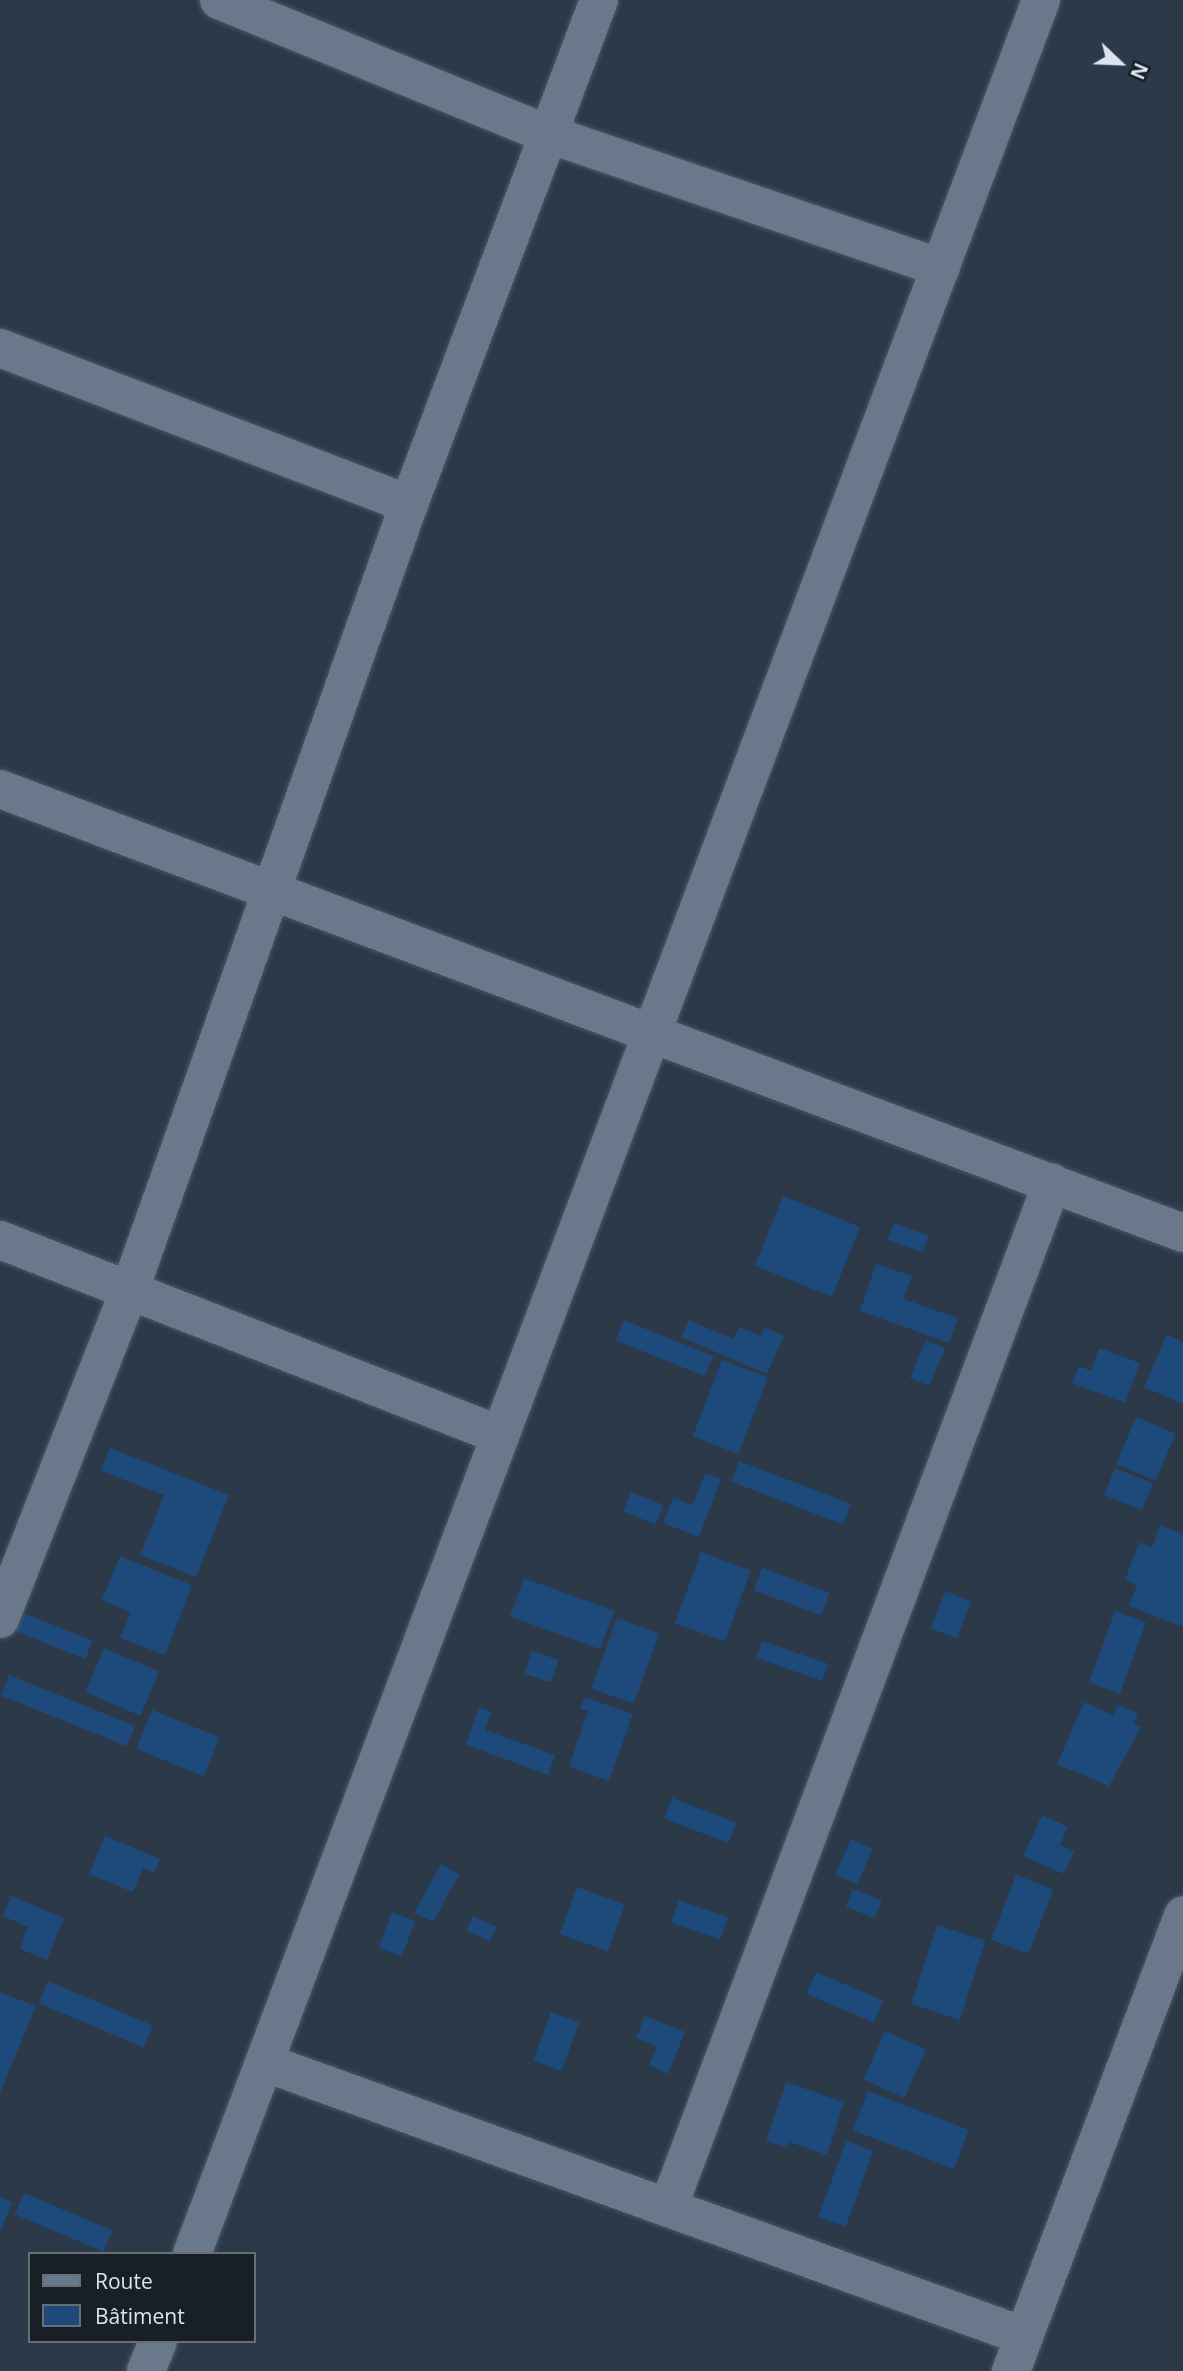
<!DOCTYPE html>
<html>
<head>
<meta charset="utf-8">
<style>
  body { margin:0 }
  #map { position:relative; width:1183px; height:2371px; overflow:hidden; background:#2b3948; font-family:"Open Sans",sans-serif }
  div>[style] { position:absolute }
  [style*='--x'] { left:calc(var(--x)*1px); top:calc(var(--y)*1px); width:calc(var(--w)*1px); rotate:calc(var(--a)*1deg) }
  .building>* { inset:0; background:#1d4a7a; transform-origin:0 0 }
  .roads { filter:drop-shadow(0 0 2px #4b5764) drop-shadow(0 0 2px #4b5764) }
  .minor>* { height:38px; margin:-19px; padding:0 19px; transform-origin:19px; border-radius:19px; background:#69788a }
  span { translate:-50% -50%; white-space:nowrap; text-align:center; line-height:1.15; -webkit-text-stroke:6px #191f27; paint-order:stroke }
  .legend { position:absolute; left:28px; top:2252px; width:228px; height:91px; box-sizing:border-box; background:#191f27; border:2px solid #676e77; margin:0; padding:9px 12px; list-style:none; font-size:21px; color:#dbe4ee }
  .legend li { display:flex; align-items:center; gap:14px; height:35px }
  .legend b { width:35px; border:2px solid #676e77 }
  .north { position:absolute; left:1085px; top:28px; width:70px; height:70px; -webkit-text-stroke:5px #191f27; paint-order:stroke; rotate:113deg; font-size:19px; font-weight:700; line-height:28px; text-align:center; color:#dbe4ee }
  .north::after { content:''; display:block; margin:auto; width:24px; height:32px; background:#dbe4ee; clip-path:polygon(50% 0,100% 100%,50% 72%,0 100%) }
</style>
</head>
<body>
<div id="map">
  <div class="building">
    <div style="left:783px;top:1196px;width:83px;height:75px;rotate:22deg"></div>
    <div style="left:894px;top:1223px;width:37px;height:18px;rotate:20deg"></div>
    <div style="clip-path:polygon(876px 1264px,912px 1276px,903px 1299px,958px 1318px,949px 1343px,860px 1311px)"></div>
    <div style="left:624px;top:1320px;width:96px;height:22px;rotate:22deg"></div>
    <div style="clip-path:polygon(689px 1320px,733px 1339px,739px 1327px,761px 1336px,765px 1327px,784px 1336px,767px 1374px,681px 1337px)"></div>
    <div style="clip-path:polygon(1167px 1334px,1183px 1342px,1183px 1404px,1144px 1387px)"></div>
    <div style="left:926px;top:1340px;width:21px;height:41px;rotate:23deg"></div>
    <div style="clip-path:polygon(1099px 1348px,1140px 1363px,1125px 1403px,1072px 1383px,1079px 1366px,1091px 1371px)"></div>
    <div style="left:722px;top:1360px;width:49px;height:82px;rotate:21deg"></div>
    <div style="left:1136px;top:1417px;width:43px;height:51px;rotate:23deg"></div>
    <div style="clip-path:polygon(110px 1448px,229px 1495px,196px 1577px,140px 1555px,164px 1495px,101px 1471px)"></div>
    <div style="left:739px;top:1461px;width:120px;height:22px;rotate:21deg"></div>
    <div style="left:1115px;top:1468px;width:41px;height:29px;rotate:22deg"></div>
    <div style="clip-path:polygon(705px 1473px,721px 1479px,699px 1537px,663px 1523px,673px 1498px,693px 1505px)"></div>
    <div style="left:631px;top:1492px;width:35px;height:21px;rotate:22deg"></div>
    <div style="clip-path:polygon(1160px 1525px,1183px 1534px,1183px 1627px,1129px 1606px,1137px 1585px,1125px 1580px,1139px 1542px,1152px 1548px)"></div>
    <div style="left:701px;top:1552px;width:53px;height:76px;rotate:20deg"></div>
    <div style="clip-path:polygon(120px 1556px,192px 1585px,165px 1655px,120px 1638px,131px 1612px,102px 1600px)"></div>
    <div style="left:762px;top:1568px;width:72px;height:24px;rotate:20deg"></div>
    <div style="left:524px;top:1578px;width:96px;height:41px;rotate:20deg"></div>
    <div style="left:945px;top:1591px;width:28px;height:40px;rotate:21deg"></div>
    <div style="left:1115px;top:1611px;width:33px;height:76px;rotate:20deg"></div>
    <div style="left:24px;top:1613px;width:74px;height:20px;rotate:22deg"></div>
    <div style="left:617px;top:1618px;width:45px;height:75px;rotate:20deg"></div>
    <div style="left:762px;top:1641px;width:70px;height:18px;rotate:19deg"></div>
    <div style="left:104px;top:1648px;width:60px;height:48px;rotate:23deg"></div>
    <div style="left:532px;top:1651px;width:28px;height:24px;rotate:18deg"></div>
    <div style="left:9px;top:1675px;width:136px;height:22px;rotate:22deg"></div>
    <div style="clip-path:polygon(585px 1697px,633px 1714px,609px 1781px,569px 1767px,588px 1711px,580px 1709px)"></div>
    <div style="clip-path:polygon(1084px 1702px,1113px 1715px,1118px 1705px,1138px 1713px,1133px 1723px,1141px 1727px,1109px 1786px,1057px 1764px)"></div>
    <div style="clip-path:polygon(479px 1707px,491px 1712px,485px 1730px,555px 1755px,548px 1775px,466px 1745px)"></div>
    <div style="left:152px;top:1710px;width:73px;height:42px;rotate:22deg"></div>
    <div style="left:672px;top:1798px;width:69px;height:22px;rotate:21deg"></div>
    <div style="clip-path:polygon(1042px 1815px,1068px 1827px,1060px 1845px,1074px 1851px,1064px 1874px,1023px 1856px)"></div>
    <div style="clip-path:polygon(105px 1836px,160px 1859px,154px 1873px,143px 1868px,133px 1892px,89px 1874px)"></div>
    <div style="left:851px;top:1839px;width:24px;height:39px;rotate:24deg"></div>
    <div style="left:441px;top:1864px;width:21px;height:55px;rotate:29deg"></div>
    <div style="left:1016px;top:1875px;width:40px;height:69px;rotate:21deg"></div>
    <div style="left:577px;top:1887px;width:51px;height:50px;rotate:20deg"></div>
    <div style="left:853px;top:1889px;width:31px;height:19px;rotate:22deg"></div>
    <div style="clip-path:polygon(11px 1896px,64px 1918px,47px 1960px,20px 1949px,28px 1927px,3px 1916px)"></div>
    <div style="left:679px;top:1900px;width:52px;height:24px;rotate:19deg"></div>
    <div style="left:392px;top:1912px;width:25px;height:38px;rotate:21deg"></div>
    <div style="left:473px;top:1916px;width:26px;height:16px;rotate:25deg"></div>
    <div style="left:937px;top:1925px;width:51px;height:83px;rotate:18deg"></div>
    <div style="left:816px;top:1972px;width:73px;height:24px;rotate:23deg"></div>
    <div style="left:48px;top:1981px;width:114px;height:24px;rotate:23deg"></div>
    <div style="clip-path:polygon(0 1992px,36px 2006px,0 2093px)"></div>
    <div style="left:551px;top:2012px;width:30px;height:52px;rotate:20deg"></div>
    <div style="clip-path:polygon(645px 2016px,685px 2032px,668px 2074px,649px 2065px,657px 2046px,636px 2038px)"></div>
    <div style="left:885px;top:2031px;width:45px;height:53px;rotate:24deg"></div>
    <div style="clip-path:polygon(786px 2082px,844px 2102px,827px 2155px,789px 2142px,787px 2148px,766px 2141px)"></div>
    <div style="left:868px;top:2091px;width:108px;height:42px;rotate:21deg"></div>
    <div style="left:846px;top:2141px;width:29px;height:81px;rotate:20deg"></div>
    <div style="left:24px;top:2193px;width:96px;height:23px;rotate:23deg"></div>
    <div style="clip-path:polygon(0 2197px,12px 2202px,0 2233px)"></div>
  </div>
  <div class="roads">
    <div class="minor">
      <div style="--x:219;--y:0;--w:355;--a:22.2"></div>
      <div style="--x:548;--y:134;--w:415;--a:18.8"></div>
      <div style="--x:0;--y:348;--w:438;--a:20.9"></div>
      <div style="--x:0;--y:789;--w:1264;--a:20.57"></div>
      <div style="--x:0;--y:1240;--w:537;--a:21.31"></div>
      <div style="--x:0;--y:1619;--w:352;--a:-68.5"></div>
      <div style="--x:129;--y:1292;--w:836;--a:-70.44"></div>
      <div style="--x:409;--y:504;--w:539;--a:-69.34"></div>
      <div style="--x:266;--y:2063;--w:806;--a:19.81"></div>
      <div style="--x:668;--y:2208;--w:1095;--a:-69.46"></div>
      <div style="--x:192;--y:2254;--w:2409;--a:-69.36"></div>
      <div style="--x:146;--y:2371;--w:32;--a:-68"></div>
      <div style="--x:1011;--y:2371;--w:487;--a:-69.3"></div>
    </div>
  </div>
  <ul class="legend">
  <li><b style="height:9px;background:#69788a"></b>Route</li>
  <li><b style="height:19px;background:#1d4a7a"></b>Bâtiment</li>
  </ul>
  <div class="north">N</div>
</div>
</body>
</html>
